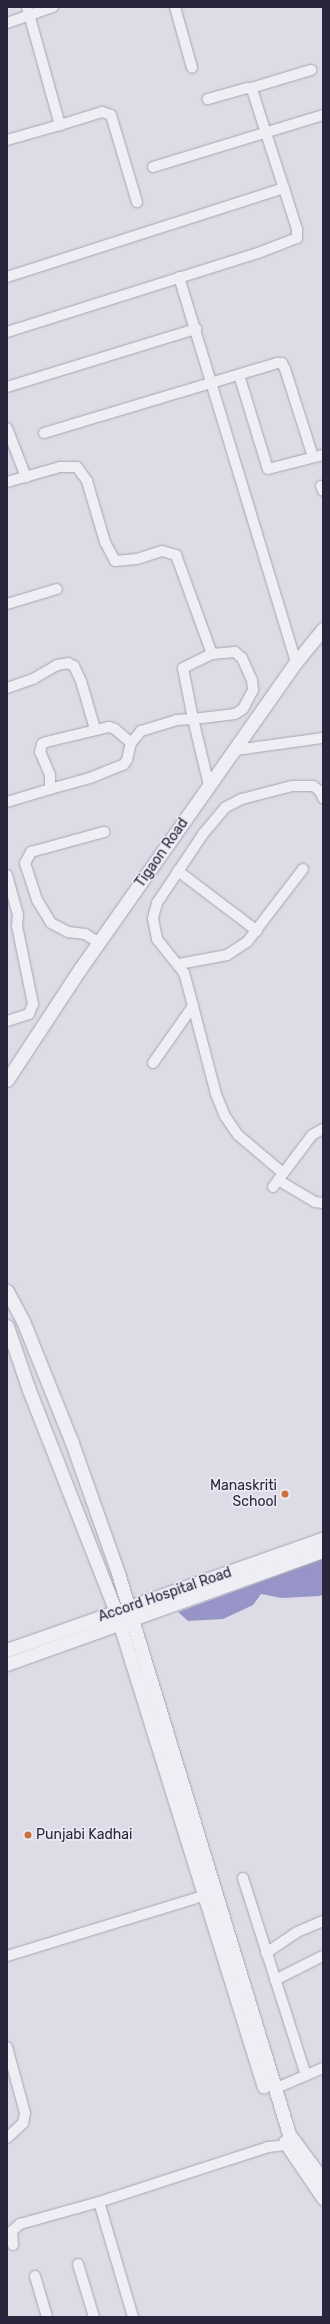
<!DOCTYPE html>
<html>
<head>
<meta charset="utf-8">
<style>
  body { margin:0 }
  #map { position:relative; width:330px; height:2324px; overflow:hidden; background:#dddbe6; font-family:Rubik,sans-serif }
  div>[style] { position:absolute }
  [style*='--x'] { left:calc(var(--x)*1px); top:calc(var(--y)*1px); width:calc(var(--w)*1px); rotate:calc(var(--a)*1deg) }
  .water>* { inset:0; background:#9795c7 }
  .roads { filter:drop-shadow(0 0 1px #a7a4b3) drop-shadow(0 0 1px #a7a4b3) }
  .minor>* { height:10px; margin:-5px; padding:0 5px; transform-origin:5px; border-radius:5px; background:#efeef4 }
  .tertiary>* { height:13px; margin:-6.5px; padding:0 6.5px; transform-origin:6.5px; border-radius:6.5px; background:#efeef4 }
  .dots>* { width:11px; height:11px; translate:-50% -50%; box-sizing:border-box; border:2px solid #ebeaf4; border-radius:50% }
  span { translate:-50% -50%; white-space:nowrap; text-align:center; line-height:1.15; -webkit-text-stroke:3.5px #ebeaf4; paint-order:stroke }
  .street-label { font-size:14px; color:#29253c }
  .poi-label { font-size:14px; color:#29253c }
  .right { translate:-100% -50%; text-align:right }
  .left { translate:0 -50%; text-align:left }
  .frame { position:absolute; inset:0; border:8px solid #29253c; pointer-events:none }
</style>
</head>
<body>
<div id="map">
  <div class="water">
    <div style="clip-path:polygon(323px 1559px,323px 1594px,320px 1596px,282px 1598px,261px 1594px,253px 1605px,223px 1619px,188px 1621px,178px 1612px)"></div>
  </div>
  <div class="roads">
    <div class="minor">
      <div style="--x:27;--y:7;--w:123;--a:74.4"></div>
      <div style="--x:60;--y:125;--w:44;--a:-17.2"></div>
      <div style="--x:102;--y:112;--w:9;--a:18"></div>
      <div style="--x:111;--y:115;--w:91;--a:73.4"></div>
      <div style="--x:175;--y:7;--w:63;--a:74.4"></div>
      <div style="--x:7;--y:23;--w:49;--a:-19.2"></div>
      <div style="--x:251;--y:88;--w:63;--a:-16.7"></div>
      <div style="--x:7;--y:140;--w:55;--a:-15.8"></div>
      <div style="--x:153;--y:167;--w:178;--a:-17"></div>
      <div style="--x:7;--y:277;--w:291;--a:-17.8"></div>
      <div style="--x:179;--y:277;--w:402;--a:73.1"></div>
      <div style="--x:7;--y:332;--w:263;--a:-17.5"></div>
      <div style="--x:258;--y:253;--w:42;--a:-21"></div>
      <div style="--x:297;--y:238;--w:9;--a:-90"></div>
      <div style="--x:297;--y:229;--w:146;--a:-107.9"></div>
      <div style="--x:252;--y:90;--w:5;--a:-158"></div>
      <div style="--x:247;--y:88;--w:41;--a:164.2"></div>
      <div style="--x:239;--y:375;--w:98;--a:72.9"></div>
      <div style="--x:268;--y:469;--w:57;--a:-14.3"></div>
      <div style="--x:7;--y:387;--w:198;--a:-17.1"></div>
      <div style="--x:7;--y:428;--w:53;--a:68.8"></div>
      <div style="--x:44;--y:433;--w:244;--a:-16.7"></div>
      <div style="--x:278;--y:363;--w:4;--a:0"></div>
      <div style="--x:282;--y:363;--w:7;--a:63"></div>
      <div style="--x:285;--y:369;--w:92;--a:72.3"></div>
      <div style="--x:7;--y:482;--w:55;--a:-15.8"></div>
      <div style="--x:60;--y:467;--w:17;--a:0"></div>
      <div style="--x:77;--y:467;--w:17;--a:54"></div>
      <div style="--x:87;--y:481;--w:64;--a:73.6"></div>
      <div style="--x:105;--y:542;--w:21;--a:62"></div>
      <div style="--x:115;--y:561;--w:22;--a:-5"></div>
      <div style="--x:137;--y:559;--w:26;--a:-18"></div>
      <div style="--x:162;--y:551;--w:15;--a:16"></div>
      <div style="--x:176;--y:555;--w:105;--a:70"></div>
      <div style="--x:212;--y:654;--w:23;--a:-5"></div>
      <div style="--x:235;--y:652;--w:9;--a:41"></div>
      <div style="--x:242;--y:658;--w:24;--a:66"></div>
      <div style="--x:252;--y:680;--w:10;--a:84"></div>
      <div style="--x:253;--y:690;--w:21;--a:118"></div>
      <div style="--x:243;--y:709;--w:9;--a:148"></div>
      <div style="--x:235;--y:714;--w:42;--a:173.2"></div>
      <div style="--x:193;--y:719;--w:68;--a:76.4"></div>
      <div style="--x:321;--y:486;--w:5;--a:68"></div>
      <div style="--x:7;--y:604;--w:52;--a:-16.7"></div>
      <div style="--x:7;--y:688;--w:28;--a:-19"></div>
      <div style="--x:33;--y:679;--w:28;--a:-30"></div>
      <div style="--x:57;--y:665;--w:11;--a:-10"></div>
      <div style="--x:68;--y:663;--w:7;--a:27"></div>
      <div style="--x:74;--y:666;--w:17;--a:65"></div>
      <div style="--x:81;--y:681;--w:50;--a:73.7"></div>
      <div style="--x:236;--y:750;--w:88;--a:-7.9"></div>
      <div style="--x:50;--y:789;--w:41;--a:-15.4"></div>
      <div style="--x:90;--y:778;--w:35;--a:-22"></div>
      <div style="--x:123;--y:765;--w:6;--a:-51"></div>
      <div style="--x:127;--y:760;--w:17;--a:-77"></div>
      <div style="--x:131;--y:743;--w:16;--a:-50"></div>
      <div style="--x:141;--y:731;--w:37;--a:-17"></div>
      <div style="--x:176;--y:720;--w:17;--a:-3"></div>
      <div style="--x:193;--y:719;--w:52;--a:-101.1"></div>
      <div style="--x:183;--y:668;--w:32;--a:-26"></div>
      <div style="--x:7;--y:802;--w:45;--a:-16.8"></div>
      <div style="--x:50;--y:789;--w:14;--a:-90"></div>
      <div style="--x:50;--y:775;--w:25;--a:-113"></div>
      <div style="--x:40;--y:752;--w:8;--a:-76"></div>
      <div style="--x:42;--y:744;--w:4;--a:-27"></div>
      <div style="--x:46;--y:742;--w:65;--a:-13.4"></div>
      <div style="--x:109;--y:727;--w:6;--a:18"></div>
      <div style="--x:115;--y:729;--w:21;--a:41"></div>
      <div style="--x:178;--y:871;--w:99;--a:37.2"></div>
      <div style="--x:7;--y:875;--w:41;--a:74.6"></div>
      <div style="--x:18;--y:915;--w:11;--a:95"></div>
      <div style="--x:17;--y:926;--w:80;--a:78.4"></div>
      <div style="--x:33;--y:1004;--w:11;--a:112"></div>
      <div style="--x:29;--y:1014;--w:23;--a:162"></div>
      <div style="--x:99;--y:943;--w:17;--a:-147"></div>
      <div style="--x:85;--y:934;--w:17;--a:-173"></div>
      <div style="--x:68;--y:932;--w:19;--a:-152"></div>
      <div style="--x:51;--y:923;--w:27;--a:-121"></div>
      <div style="--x:37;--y:900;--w:39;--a:-108"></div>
      <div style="--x:25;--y:863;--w:13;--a:-61"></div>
      <div style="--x:31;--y:852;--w:76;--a:-15.3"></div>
      <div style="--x:179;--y:964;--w:49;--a:-10.6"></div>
      <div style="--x:227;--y:955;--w:24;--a:-33"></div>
      <div style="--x:247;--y:942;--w:92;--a:-52.5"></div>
      <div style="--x:193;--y:1006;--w:91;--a:75.4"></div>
      <div style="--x:216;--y:1094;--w:24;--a:68"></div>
      <div style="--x:225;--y:1116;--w:23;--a:56"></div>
      <div style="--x:238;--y:1135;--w:59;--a:40.2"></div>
      <div style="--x:153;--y:1063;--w:70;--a:-54.9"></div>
      <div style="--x:193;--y:1006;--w:34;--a:-105"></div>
      <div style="--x:184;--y:973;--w:43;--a:-128.5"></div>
      <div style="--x:157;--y:939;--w:21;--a:-101"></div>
      <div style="--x:153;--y:918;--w:16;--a:-75"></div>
      <div style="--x:157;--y:903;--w:83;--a:-56.3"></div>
      <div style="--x:203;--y:834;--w:35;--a:-50"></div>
      <div style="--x:226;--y:807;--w:18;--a:-27"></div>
      <div style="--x:242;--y:799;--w:52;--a:-14.6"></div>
      <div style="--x:292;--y:786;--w:21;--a:0"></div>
      <div style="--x:313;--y:786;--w:9;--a:36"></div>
      <div style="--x:320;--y:791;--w:8;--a:67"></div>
      <div style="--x:278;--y:1180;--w:43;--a:30.7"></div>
      <div style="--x:315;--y:1202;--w:8;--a:7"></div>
      <div style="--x:273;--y:1187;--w:65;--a:-53.1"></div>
      <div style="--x:312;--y:1135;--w:13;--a:-29"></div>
      <div style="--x:243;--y:1878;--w:207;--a:72.3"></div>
      <div style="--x:266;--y:1953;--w:37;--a:-34"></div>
      <div style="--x:297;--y:1932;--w:28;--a:-23"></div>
      <div style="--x:7;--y:1956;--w:212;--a:-17"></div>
      <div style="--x:275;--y:1980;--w:54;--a:-26.6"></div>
      <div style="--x:7;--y:2047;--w:68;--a:74.7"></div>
      <div style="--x:25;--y:2113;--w:10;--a:101"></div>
      <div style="--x:23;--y:2123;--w:22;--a:137"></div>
      <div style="--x:274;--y:2089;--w:53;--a:-23.2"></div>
      <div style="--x:99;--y:2202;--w:120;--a:73.5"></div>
      <div style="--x:13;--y:2245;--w:14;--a:-94"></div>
      <div style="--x:12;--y:2231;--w:11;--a:-41"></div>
      <div style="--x:20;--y:2224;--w:82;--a:-15.6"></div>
      <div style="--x:99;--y:2202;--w:178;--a:-18"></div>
      <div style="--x:268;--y:2147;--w:18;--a:-6"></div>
      <div style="--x:78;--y:2264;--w:55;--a:73.2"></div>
      <div style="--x:35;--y:2276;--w:43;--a:73.7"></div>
    </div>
    <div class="tertiary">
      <div style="--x:7;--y:1080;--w:133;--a:-56.7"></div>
      <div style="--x:80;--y:969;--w:375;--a:-54.9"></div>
      <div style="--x:296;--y:662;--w:43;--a:-50.7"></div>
      <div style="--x:7;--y:1291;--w:34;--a:62"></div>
      <div style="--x:23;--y:1321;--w:131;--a:68.1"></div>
      <div style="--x:72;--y:1443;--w:138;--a:70.5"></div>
      <div style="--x:118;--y:1573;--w:586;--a:73.05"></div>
      <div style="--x:289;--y:2134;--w:57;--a:53.5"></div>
      <div style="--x:7;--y:1326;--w:68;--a:71"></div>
      <div style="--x:29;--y:1390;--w:238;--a:68.6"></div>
      <div style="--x:116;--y:1612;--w:497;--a:72.7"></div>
      <div style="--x:7;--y:1650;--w:335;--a:-19.4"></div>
      <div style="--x:7;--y:1664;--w:336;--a:-19.7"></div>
      <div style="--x:285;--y:2142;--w:68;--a:55.8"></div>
    </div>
  </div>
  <div class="dots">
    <div style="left:285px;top:1494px;background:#ce713d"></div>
    <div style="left:28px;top:1835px;background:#ce713d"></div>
  </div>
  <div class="street-label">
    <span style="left:162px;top:853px;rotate:-55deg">Tigaon Road</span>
    <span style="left:165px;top:1595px;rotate:-19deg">Accord Hospital Road</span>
  </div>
  <div class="poi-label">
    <span class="right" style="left:277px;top:1494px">Manaskriti<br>School</span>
    <span class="left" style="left:36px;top:1835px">Punjabi Kadhai</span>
  </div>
  <div class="frame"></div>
</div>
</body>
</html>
